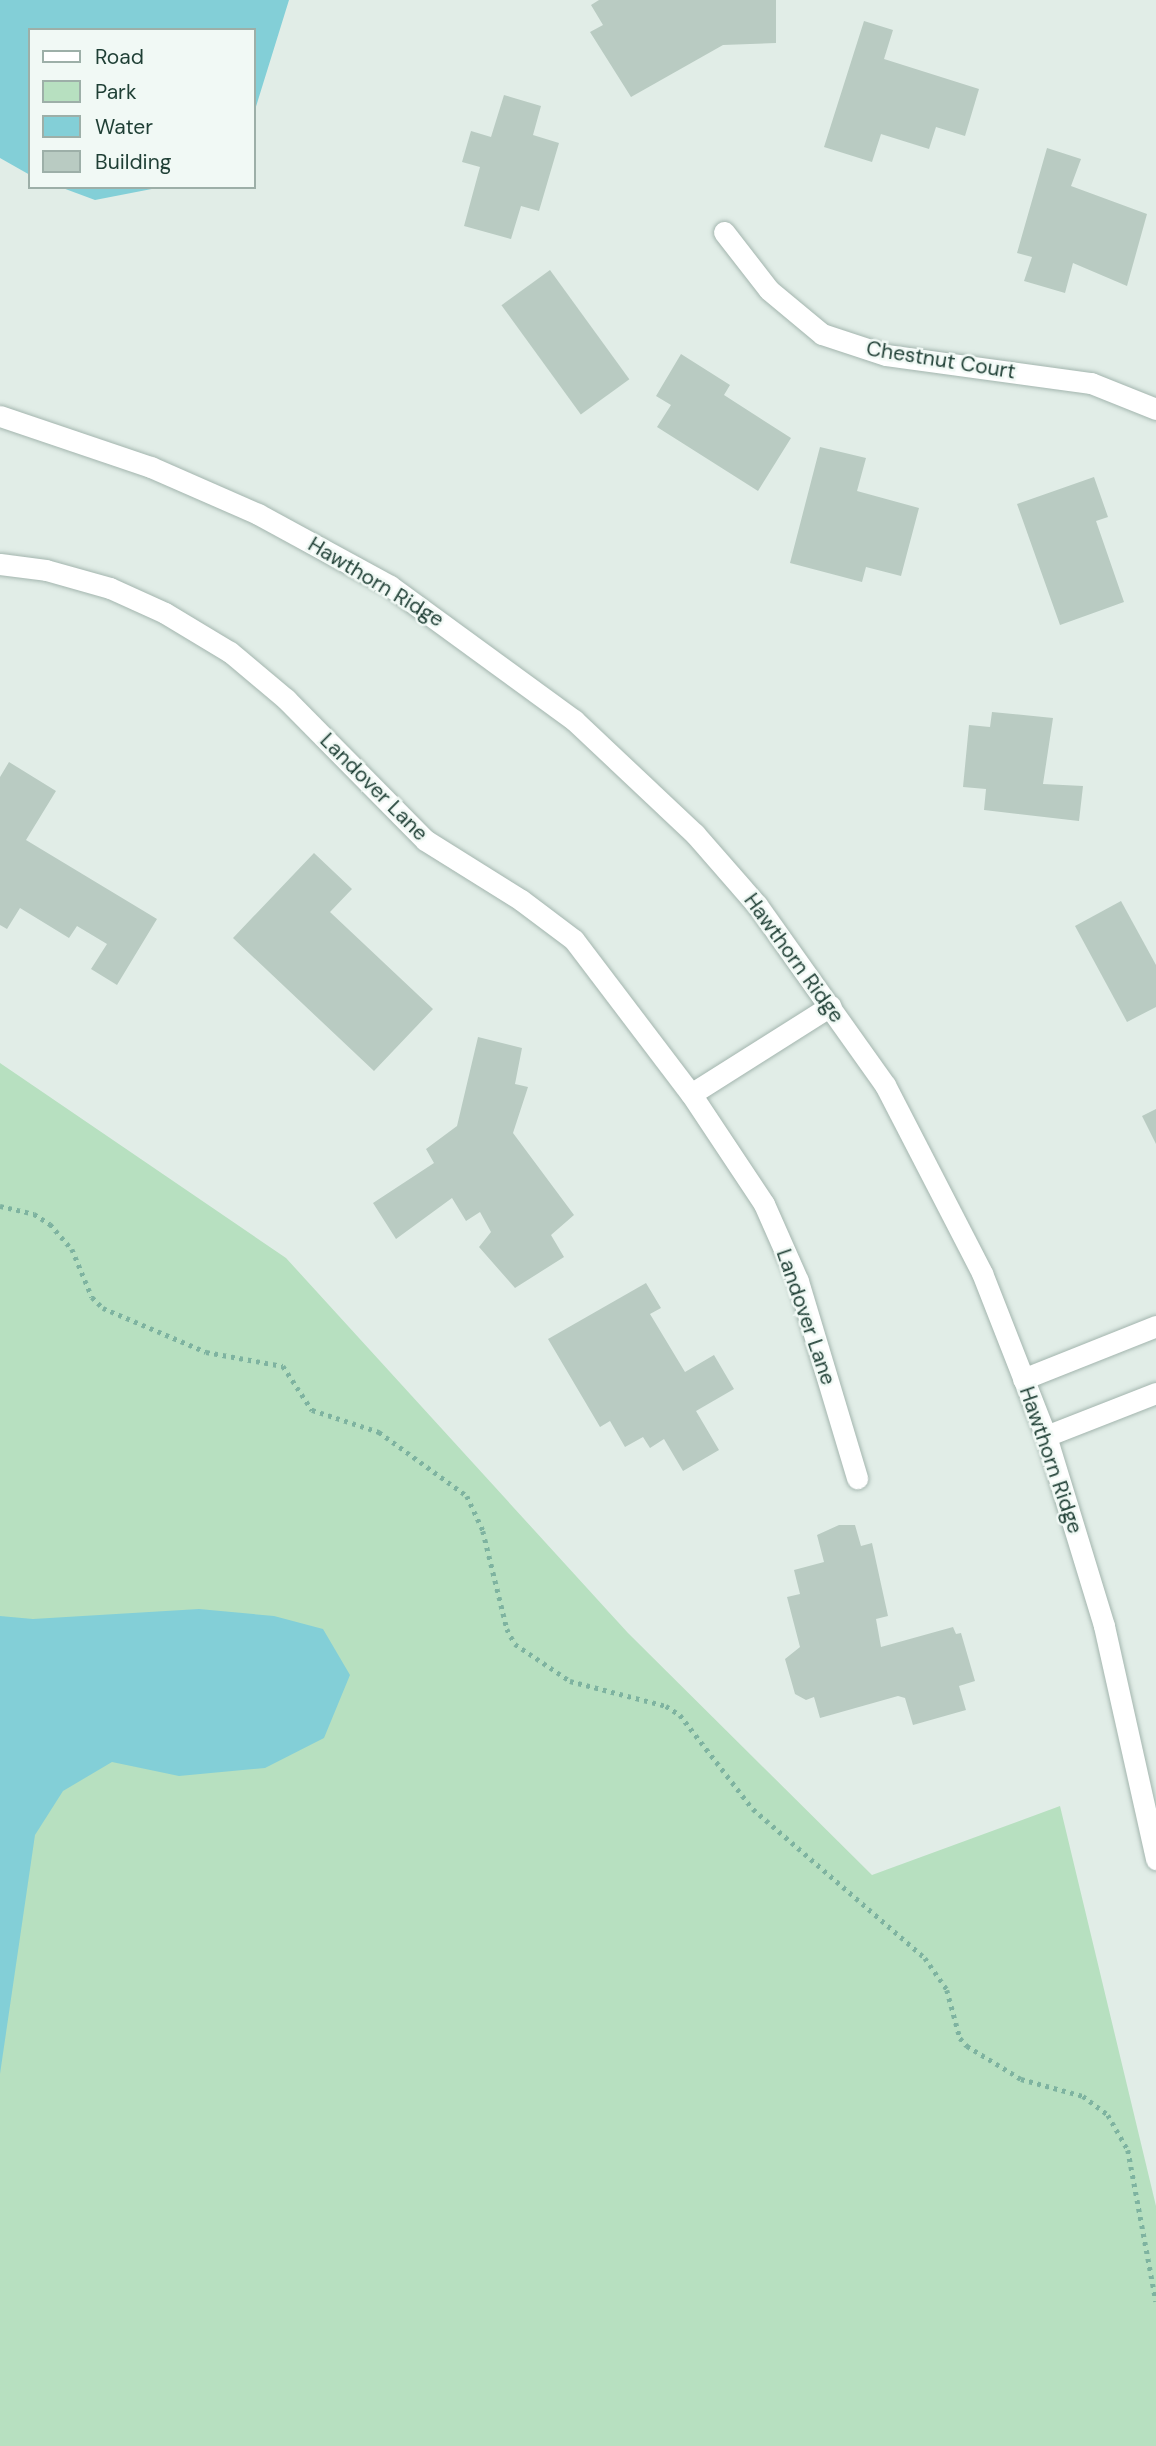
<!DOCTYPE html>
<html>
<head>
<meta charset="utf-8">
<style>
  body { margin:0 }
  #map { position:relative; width:1156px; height:2446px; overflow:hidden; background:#e1ede7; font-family:"DM Sans",sans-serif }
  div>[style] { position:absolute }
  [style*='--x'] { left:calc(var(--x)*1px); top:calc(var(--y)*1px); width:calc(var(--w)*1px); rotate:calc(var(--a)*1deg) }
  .green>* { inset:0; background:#b7e0c0 }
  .water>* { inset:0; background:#83cfd7 }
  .building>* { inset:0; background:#b9cbc2; transform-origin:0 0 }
  .path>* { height:4.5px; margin-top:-2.25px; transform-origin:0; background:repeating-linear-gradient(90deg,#7eb3a0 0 3.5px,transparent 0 8.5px) }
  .roads { filter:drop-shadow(0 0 2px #a3b5ae) drop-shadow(0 0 2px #a3b5ae) }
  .street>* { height:21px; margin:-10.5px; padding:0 10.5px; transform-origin:10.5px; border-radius:10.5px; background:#fff }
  span { translate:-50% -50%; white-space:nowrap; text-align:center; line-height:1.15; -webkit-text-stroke:5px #f1f9f5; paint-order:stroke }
  .street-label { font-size:21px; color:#1f3f35 }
  .legend { position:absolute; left:28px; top:28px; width:228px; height:161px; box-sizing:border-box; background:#f1f9f5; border:2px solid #9dafa8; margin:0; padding:9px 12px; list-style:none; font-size:21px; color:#1f3f35 }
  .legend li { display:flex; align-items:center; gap:14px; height:35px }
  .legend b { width:35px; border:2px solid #9dafa8 }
</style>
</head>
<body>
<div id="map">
  <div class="green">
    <div style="clip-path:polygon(0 1063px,286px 1258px,628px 1633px,872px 1875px,1060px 1806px,1156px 2206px,1156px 2446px,0 2446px)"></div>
  </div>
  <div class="water">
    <div style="clip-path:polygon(0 0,289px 0,254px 113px,254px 30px,30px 30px,30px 175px,0 158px)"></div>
    <div style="clip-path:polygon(60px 187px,162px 187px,95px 200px)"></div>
    <div style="clip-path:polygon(199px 1609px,274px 1616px,323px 1629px,350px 1675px,324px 1738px,265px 1768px,179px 1776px,112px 1762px,63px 1791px,35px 1835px,0 2074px,0 1616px,33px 1619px)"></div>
  </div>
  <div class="building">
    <div style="clip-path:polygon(599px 0,776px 0,776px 43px,723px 45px,631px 97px,590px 32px,603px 25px,591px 5px)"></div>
    <div style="clip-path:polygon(864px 21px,893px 30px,884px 59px,979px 89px,965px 136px,936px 127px,929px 149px,881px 134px,872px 162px,824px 147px)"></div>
    <div style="clip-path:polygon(504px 95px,541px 106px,533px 135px,559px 143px,539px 211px,521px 206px,511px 239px,464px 226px,480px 167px,462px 162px,471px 131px,491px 137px)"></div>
    <div style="clip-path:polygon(1047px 148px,1081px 159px,1071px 186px,1147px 214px,1127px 286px,1073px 263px,1065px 293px,1024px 281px,1032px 257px,1017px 253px)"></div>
    <div style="left:550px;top:270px;width:135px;height:60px;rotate:54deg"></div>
    <div style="clip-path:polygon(681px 354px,730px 385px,724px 395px,791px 438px,758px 491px,657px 427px,671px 405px,656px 396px)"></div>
    <div style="clip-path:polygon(820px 447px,866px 458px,857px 491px,919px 508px,901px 576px,866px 567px,862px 582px,790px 563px)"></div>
    <div style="clip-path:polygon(1094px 477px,1108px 517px,1096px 521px,1124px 602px,1060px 625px,1017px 504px)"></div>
    <div style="clip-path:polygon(992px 712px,1053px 718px,1043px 784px,1083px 786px,1079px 821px,984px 810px,986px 789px,963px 787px,969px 725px,990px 727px)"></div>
    <div style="clip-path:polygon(9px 762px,56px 791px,26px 840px,157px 919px,117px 985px,91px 969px,107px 944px,77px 926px,69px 938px,20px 908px,7px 929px,0 925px,0 777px)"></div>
    <div style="clip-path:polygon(314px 853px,352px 889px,330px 912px,433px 1009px,374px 1071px,233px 938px)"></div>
    <div style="clip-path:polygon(1121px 901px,1156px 965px,1156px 1007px,1127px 1022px,1075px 926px)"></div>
    <div style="clip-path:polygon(478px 1037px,522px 1048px,515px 1084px,528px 1087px,513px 1133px,574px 1215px,551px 1235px,564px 1257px,515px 1288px,479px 1247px,491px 1232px,480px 1212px,466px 1221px,452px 1198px,396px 1239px,373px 1203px,434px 1163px,426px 1149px,457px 1126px)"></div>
    <div style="clip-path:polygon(1156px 1109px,1156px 1144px,1142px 1116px)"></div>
    <div style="clip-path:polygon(646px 1283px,661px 1308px,650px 1314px,685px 1372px,714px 1355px,734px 1389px,696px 1411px,719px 1450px,683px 1471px,664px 1439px,650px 1448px,643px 1437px,625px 1447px,610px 1421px,600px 1427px,548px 1339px)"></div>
    <div style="clip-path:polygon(839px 1525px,855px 1525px,861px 1546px,872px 1543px,888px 1616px,876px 1619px,881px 1647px,953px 1627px,956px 1634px,961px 1633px,975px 1681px,959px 1686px,966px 1710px,913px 1725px,905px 1698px,898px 1696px,820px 1718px,814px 1697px,806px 1700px,795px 1694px,785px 1659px,800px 1647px,787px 1597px,800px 1594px,794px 1570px,824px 1562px,817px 1535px)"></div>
  </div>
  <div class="path">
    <div style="--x:0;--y:1206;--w:35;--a:13"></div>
    <div style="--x:34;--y:1214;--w:19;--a:32"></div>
    <div style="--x:50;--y:1224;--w:33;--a:49"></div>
    <div style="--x:72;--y:1249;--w:52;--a:67.4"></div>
    <div style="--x:92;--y:1297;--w:16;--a:45"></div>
    <div style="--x:103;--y:1308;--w:112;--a:23.1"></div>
    <div style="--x:206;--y:1352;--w:78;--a:10.3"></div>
    <div style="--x:283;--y:1366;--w:53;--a:56.6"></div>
    <div style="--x:312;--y:1410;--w:71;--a:18.2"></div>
    <div style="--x:379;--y:1432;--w:109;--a:36"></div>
    <div style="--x:467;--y:1496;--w:38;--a:65"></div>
    <div style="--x:483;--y:1531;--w:101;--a:76.2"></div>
    <div style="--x:507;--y:1629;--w:17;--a:62"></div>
    <div style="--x:515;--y:1644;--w:66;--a:33.9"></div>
    <div style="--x:570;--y:1681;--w:99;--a:14.6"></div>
    <div style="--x:666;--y:1706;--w:17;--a:33"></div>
    <div style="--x:680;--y:1715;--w:119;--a:52.2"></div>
    <div style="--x:753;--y:1809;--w:228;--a:40.9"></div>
    <div style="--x:925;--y:1958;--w:39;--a:55"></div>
    <div style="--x:947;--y:1990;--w:50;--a:74.8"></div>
    <div style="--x:960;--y:2038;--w:11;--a:49"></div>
    <div style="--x:967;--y:2046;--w:63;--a:31.4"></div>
    <div style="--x:1021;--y:2079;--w:64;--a:15.3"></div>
    <div style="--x:1083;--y:2096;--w:31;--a:37"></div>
    <div style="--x:1108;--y:2115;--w:40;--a:60.3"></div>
    <div style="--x:1128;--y:2150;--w:154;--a:79.5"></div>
  </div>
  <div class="roads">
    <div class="street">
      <div style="--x:724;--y:232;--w:73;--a:52.2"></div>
      <div style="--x:769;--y:290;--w:69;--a:39.7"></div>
      <div style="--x:822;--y:334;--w:67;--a:18.2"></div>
      <div style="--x:886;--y:355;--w:207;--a:7.8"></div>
      <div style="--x:1091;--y:383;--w:70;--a:21.8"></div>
      <div style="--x:0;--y:416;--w:159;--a:18.7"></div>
      <div style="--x:151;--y:467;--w:117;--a:23.7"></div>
      <div style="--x:258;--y:514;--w:150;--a:28.6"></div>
      <div style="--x:390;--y:586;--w:228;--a:36.1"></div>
      <div style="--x:574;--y:720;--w:166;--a:43.3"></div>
      <div style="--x:695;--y:834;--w:94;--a:48.9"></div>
      <div style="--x:757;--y:905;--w:221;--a:54.6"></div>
      <div style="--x:885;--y:1085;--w:212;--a:62.7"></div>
      <div style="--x:982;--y:1273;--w:175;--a:68.6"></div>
      <div style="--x:1046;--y:1436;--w:199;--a:73"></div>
      <div style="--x:1104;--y:1626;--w:239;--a:77.4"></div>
      <div style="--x:0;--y:564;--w:46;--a:7.4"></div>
      <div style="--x:46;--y:570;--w:66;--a:15.7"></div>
      <div style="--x:110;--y:588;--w:60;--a:24.4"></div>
      <div style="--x:165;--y:613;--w:76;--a:31"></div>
      <div style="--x:230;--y:652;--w:73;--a:40"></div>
      <div style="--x:286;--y:699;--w:198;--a:45.4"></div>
      <div style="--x:425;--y:840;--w:113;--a:32"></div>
      <div style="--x:521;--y:900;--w:66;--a:37"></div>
      <div style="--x:574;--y:940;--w:193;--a:52.8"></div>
      <div style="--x:691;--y:1094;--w:132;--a:56.4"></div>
      <div style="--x:764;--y:1204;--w:84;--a:66.2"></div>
      <div style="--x:798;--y:1281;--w:206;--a:73.3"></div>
      <div style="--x:691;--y:1094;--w:165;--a:-32.3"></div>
      <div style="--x:1023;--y:1379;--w:143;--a:-21.7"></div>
      <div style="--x:1046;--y:1436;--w:118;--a:-21.4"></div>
    </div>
  </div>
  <div class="street-label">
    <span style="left:941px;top:360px;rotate:9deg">Chestnut Court</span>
    <span style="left:376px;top:582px;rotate:31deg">Hawthorn Ridge</span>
    <span style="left:374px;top:787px;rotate:45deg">Landover Lane</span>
    <span style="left:794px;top:958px;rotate:54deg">Hawthorn Ridge</span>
    <span style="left:806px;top:1317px;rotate:71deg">Landover Lane</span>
    <span style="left:1051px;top:1460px;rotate:71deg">Hawthorn Ridge</span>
  </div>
  <ul class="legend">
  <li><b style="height:9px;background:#fff"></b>Road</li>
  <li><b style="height:19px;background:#b7e0c0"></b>Park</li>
  <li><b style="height:19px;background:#83cfd7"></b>Water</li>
  <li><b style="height:19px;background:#b9cbc2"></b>Building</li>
  </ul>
</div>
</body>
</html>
